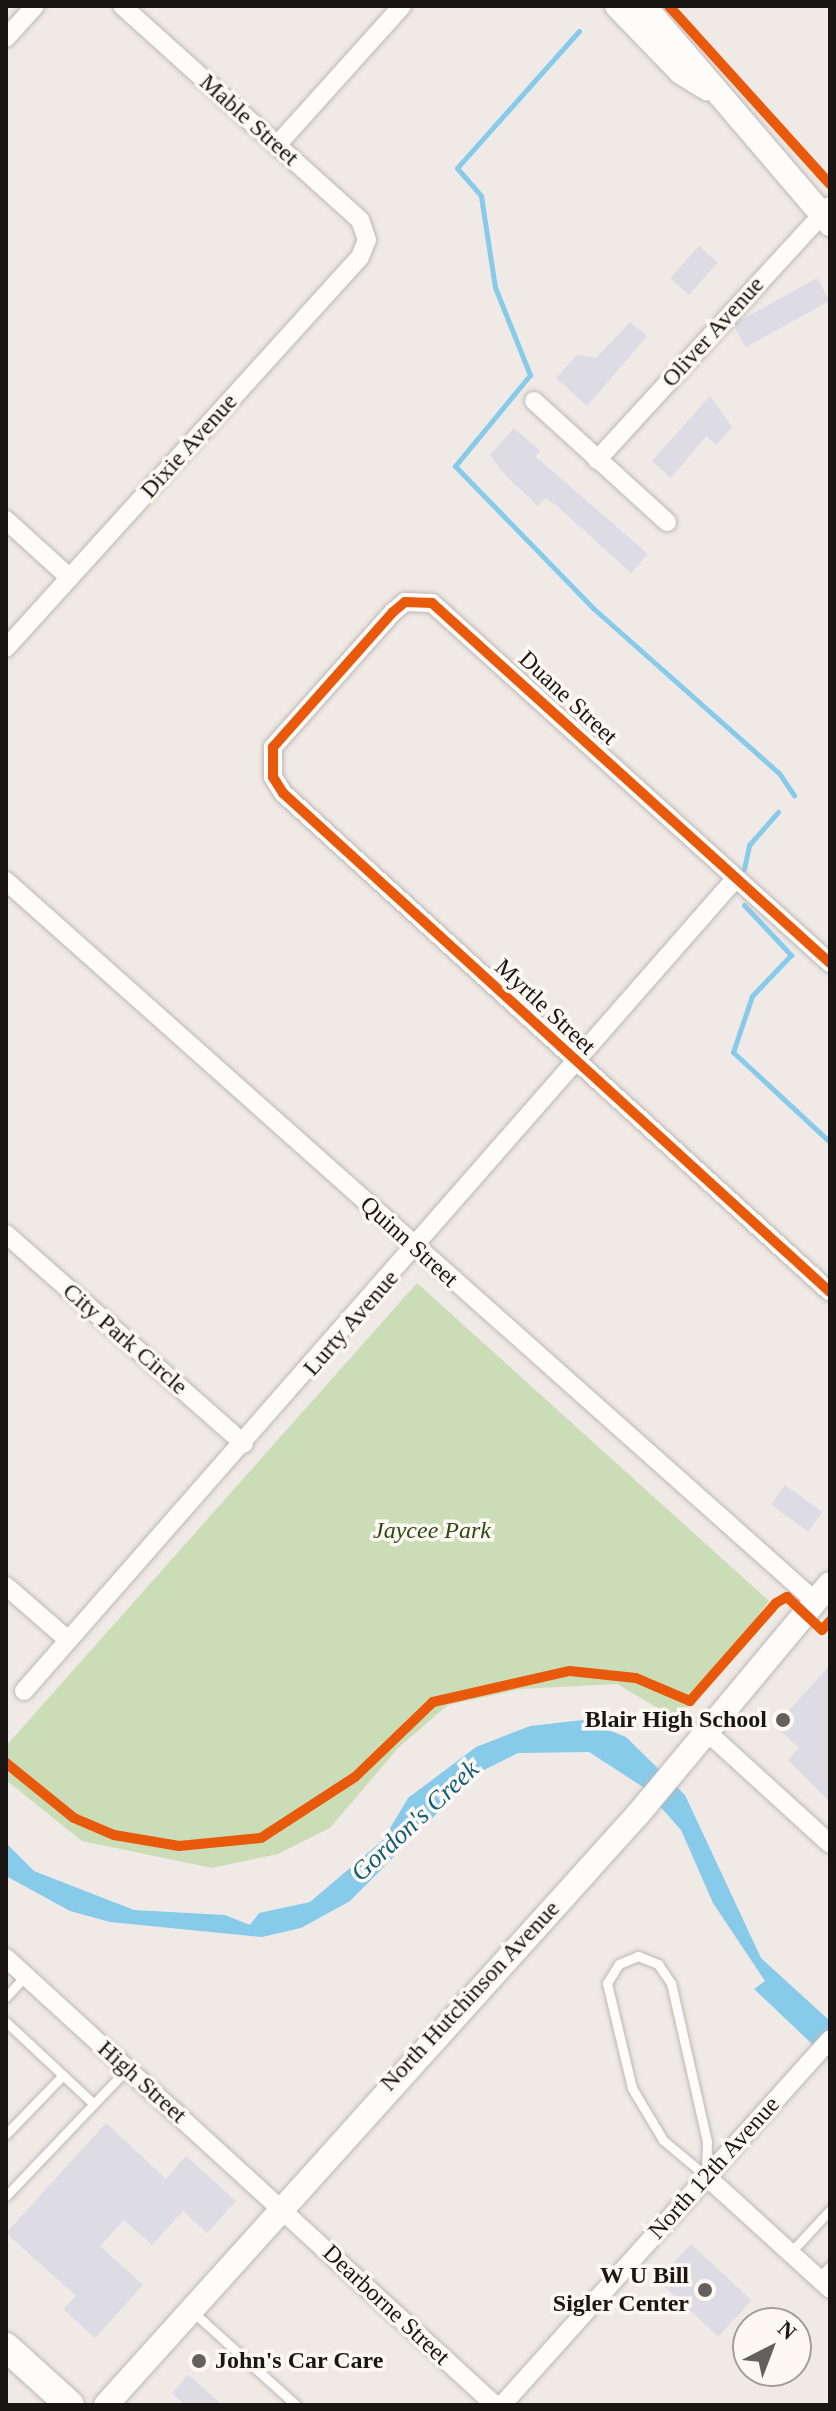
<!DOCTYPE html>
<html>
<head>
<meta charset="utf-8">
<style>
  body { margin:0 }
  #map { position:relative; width:836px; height:2411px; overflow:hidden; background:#f0eae6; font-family:Georgia,serif }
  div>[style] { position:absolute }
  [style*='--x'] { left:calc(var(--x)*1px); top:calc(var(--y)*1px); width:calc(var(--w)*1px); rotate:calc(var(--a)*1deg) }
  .green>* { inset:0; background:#cbddb7 }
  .water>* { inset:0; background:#88cae9 }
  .stream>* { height:5px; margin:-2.5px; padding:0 2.5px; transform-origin:2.5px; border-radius:2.5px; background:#88cae9 }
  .building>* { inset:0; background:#dddbe3; transform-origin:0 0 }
  .roads { filter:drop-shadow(0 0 2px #bcb8b5) drop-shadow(0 0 2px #bcb8b5) }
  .service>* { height:9px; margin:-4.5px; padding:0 4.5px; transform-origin:4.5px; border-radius:4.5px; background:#fdfcfb }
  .minor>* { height:18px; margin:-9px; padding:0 9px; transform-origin:9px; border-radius:9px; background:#fdfcfb }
  .secondary>* { height:24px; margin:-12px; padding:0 12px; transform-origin:12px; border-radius:12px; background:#fdfcfb }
  .primary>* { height:28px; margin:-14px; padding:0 14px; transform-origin:14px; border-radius:14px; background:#fdfcfb }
  .cycleway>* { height:10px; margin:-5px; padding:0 5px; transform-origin:5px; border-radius:5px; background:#e8590c }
  .dots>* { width:22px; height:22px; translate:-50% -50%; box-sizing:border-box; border:4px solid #fef8f3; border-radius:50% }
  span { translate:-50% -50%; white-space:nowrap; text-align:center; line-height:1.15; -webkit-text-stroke:7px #fef8f3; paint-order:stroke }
  .street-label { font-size:24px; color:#1a1613 }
  .park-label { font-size:24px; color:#2d4915; font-style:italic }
  .poi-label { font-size:24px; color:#1a1613; font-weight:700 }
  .right { translate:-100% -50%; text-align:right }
  .left { translate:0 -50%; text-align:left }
  .water-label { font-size:26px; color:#0e5d7b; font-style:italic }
  .frame { position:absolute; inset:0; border:8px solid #1a1613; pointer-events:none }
  .north { position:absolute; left:732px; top:2307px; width:80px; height:80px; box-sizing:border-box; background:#fef8f3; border:2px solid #a39e99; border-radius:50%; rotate:42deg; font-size:22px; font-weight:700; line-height:32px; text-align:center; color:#1a1613 }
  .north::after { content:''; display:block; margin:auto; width:28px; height:36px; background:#65605d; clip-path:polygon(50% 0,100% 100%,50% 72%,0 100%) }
</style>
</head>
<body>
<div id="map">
  <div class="green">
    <div style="clip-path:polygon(417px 1283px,769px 1601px,678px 1720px,617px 1684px,521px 1689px,448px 1705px,399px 1747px,330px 1828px,278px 1854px,212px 1868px,82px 1841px,6px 1780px,6px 1746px)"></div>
  </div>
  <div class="water">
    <div style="clip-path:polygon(583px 1720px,626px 1737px,685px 1795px,761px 1958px,830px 2021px,830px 2061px,754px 1989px,765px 1981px,713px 1903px,681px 1830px,643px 1787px,589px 1752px,518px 1753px,476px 1774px,350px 1901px,301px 1928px,262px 1937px,110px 1922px,70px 1911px,6px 1876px,6px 1843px,34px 1871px,134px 1910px,225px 1915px,250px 1925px,259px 1913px,310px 1902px,383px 1840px,408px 1798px,476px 1747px,530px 1726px)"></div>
  </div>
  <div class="stream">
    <div style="--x:579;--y:31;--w:183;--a:131.7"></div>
    <div style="--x:457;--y:168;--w:37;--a:49"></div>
    <div style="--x:481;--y:196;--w:92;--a:81.3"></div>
    <div style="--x:495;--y:287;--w:95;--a:68.3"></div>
    <div style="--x:530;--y:375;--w:118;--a:129.5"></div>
    <div style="--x:455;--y:466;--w:198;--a:45.8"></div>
    <div style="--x:593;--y:608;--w:249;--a:41.6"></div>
    <div style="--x:779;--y:773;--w:27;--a:56"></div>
    <div style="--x:744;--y:869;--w:25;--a:-78"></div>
    <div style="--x:749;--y:845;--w:44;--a:-48.7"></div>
    <div style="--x:744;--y:905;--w:69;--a:46.8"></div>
    <div style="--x:791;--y:955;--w:57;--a:133.6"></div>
    <div style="--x:752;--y:996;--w:59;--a:108.7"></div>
    <div style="--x:733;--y:1052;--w:132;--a:42.9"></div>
  </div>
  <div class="building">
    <div style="left:699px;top:246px;width:25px;height:43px;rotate:42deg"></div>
    <div style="left:817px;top:278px;width:26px;height:96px;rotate:61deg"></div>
    <div style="clip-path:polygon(630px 322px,647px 336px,587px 406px,556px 378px,577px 355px,596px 358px)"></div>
    <div style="clip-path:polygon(710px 396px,732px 427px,716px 445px,706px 436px,671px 478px,652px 461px)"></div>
    <div style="clip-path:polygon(514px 428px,540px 451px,535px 456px,648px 554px,631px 573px,556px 505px,545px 498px,538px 506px,504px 474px,490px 455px)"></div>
    <div style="left:785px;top:1485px;width:46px;height:24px;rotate:36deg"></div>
    <div style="clip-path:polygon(830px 1665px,830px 1802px,788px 1760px,799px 1748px,775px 1726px)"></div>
    <div style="clip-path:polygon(106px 2123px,166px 2179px,186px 2156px,236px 2201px,207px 2233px,183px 2211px,152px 2245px,124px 2220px,100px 2246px,143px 2285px,95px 2338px,63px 2309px,76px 2296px,6px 2233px)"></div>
    <div style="left:691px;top:2244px;width:83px;height:49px;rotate:43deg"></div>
    <div style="clip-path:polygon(188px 2375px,199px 2384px,222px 2405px,185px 2405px,172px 2393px)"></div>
  </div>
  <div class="roads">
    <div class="service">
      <div style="--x:638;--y:1956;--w:22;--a:22"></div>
      <div style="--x:658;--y:1964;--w:23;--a:56"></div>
      <div style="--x:671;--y:1983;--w:163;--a:77.2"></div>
      <div style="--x:707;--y:2142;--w:34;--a:92"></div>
      <div style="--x:706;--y:2176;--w:56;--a:-140.1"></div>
      <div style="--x:663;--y:2140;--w:61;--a:-120.8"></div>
      <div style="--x:632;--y:2088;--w:108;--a:-103.4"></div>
      <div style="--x:607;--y:1983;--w:22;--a:-58"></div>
      <div style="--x:619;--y:1964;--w:21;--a:-23"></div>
      <div style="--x:6;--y:1997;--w:28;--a:-48"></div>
      <div style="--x:6;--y:2022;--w:120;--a:43"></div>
      <div style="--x:6;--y:2134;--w:82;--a:-46"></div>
      <div style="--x:6;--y:2196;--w:177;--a:-46.4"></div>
      <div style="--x:790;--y:2253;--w:59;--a:-47.1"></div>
      <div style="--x:818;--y:2278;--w:17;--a:-45"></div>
      <div style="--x:193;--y:2312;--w:139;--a:42.1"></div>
    </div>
    <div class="minor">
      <div style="--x:6;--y:38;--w:43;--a:-47.8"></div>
      <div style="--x:277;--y:145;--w:187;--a:-48"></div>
      <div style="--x:534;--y:401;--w:180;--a:42.3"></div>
      <div style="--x:597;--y:460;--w:345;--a:-47.5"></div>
      <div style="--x:6;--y:520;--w:86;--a:42.2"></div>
      <div style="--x:6;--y:648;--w:527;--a:-47.84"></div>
      <div style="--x:360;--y:257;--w:18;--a:-68"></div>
      <div style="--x:367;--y:240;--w:21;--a:-109"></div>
      <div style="--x:360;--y:220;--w:320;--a:-138"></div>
      <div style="--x:6;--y:881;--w:1083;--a:41.67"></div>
      <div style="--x:830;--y:963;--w:537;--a:-137.87"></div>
      <div style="--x:432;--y:603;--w:27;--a:-178"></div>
      <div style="--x:405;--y:602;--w:16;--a:140"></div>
      <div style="--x:393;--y:612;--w:181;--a:131.6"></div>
      <div style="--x:273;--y:747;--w:30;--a:90"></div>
      <div style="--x:273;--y:777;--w:19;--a:58"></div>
      <div style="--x:283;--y:793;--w:740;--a:42.37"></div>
      <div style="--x:6;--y:1234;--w:317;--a:41.4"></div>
      <div style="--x:6;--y:1586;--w:81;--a:41"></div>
      <div style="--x:24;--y:1691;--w:1079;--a:-48.79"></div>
      <div style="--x:707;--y:1732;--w:166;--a:42.3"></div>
      <div style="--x:6;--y:1958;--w:663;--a:42.43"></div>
      <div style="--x:706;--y:2176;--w:168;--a:42.3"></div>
      <div style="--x:502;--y:2405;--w:491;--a:-48.1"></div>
    </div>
    <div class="secondary">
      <div style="--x:617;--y:6;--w:92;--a:45.9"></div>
      <div style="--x:681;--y:72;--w:31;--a:32"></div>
      <div style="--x:644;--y:6;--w:287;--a:49.5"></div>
      <div style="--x:106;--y:2405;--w:797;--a:-48"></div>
      <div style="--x:639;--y:1813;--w:298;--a:-50.2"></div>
    </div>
    <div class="primary">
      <div style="--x:6;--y:2347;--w:86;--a:42.2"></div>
    </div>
  </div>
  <div class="cycleway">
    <div style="--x:669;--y:6;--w:240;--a:47.9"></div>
    <div style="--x:830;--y:963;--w:537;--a:-137.87"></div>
    <div style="--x:432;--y:603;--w:27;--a:-178"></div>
    <div style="--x:405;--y:602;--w:16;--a:140"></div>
    <div style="--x:393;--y:612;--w:181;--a:131.6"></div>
    <div style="--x:273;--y:747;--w:30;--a:90"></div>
    <div style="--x:273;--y:777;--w:19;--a:58"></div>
    <div style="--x:283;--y:793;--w:740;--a:42.37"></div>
    <div style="--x:6;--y:1763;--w:87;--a:39"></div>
    <div style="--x:74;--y:1818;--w:43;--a:23"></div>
    <div style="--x:114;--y:1835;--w:66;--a:9.6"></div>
    <div style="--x:179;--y:1846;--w:82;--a:-5.6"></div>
    <div style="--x:261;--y:1838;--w:112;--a:-33"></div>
    <div style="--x:355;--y:1777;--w:108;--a:-43.9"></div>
    <div style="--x:433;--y:1702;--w:140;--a:-12.8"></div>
    <div style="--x:570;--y:1671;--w:66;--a:6.1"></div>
    <div style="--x:636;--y:1678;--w:59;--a:23.1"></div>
    <div style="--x:690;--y:1701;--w:130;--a:-48.7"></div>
    <div style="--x:776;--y:1603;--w:13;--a:-29"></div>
    <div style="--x:787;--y:1597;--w:48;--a:43.3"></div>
    <div style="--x:822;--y:1630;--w:12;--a:-48"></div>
  </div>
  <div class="dots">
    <div style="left:783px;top:1720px;background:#65605d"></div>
    <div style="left:705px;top:2290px;background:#65605d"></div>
    <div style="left:199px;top:2361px;background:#65605d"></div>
  </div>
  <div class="street-label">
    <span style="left:249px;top:120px;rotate:42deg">Mable Street</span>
    <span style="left:713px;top:332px;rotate:-48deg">Oliver Avenue</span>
    <span style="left:189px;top:446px;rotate:-48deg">Dixie Avenue</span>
    <span style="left:568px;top:698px;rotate:43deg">Duane Street</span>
    <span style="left:545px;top:1007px;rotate:43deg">Myrtle Street</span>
    <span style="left:409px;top:1242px;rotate:42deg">Quinn Street</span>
    <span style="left:351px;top:1323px;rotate:-49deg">Lurty Avenue</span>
    <span style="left:125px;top:1339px;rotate:41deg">City Park Circle</span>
    <span style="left:470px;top:1996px;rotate:-47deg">North Hutchinson Avenue</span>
    <span style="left:142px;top:2082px;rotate:42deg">High Street</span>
    <span style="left:714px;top:2168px;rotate:-48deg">North 12th Avenue</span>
    <span style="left:386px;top:2305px;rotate:43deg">Dearborne Street</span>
  </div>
  <div class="park-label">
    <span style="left:432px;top:1531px">Jaycee Park</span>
  </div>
  <div class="poi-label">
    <span class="right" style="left:767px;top:1720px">Blair High School</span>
    <span class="right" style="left:689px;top:2290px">W U Bill<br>Sigler Center</span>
    <span class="left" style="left:215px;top:2361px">John's Car Care</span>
  </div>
  <div class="water-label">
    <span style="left:415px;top:1821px;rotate:-43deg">Gordon's Creek</span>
  </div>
  <div class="frame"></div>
  <div class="north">N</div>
</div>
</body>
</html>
